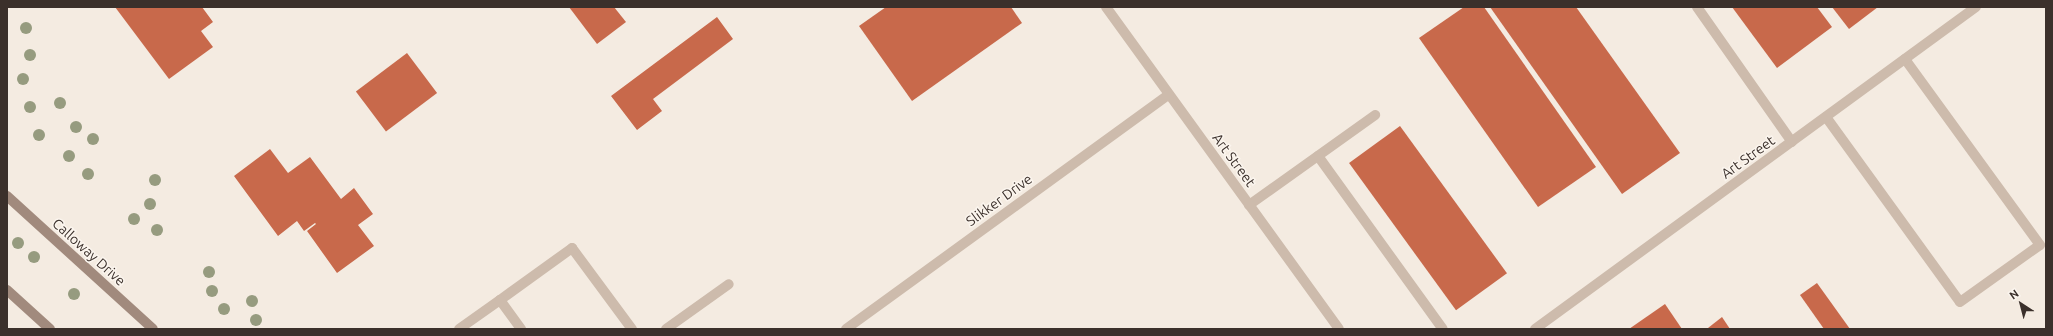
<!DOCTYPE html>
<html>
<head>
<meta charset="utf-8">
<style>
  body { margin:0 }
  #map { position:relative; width:2053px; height:336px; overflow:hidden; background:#f4ebe1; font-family:Ubuntu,sans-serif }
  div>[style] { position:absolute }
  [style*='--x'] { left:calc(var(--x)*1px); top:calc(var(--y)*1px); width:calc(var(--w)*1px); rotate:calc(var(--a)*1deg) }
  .building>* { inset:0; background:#c8694b; transform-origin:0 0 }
  .lane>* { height:10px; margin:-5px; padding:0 5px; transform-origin:5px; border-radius:5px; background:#cdbbac }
  .street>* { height:10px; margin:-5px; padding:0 5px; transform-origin:5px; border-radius:5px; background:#cdbbac }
  .secondary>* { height:10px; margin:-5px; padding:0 5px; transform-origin:5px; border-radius:5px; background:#a18a7d }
  .trees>* { width:12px; height:12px; margin:-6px; border-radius:50%; background:#969b7f }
  span { translate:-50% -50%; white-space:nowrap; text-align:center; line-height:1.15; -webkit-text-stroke:3px #fbf5ee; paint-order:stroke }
  .street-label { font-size:14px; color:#3b302b }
  .frame { position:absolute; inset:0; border:8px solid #3b302b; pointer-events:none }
  .north { position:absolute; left:2001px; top:284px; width:40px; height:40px; -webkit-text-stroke:3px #fbf5ee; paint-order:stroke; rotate:324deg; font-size:11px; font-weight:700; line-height:16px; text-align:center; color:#3b302b }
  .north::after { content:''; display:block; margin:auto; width:14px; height:18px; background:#3b302b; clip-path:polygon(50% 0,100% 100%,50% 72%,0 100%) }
</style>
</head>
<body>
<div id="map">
  <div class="building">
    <div style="clip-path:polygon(115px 7px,202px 7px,213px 22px,201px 31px,213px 47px,169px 79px)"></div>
    <div style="clip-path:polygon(569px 7px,614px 7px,626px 22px,597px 44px)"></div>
    <div style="clip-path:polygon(886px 7px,1011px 7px,1022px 23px,912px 101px,859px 26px)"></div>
    <div style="clip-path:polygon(1464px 7px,1484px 7px,1596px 167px,1538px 207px,1419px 38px)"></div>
    <div style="clip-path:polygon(1490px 7px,1576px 7px,1680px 153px,1622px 194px)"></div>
    <div style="clip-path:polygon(1732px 7px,1817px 7px,1832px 27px,1777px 68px)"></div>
    <div style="clip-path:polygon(1832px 7px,1878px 7px,1849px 29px)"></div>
    <div style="clip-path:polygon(717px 17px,733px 39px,653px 99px,662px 111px,637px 130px,611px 96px)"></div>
    <div style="left:407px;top:53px;width:50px;height:64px;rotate:53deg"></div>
    <div style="left:1400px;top:126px;width:182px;height:63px;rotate:54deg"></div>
    <div style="clip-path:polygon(270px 149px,288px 173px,310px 157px,341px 199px,354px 188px,373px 214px,358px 225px,374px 246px,337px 273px,307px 231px,316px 224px,315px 223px,304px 231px,297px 221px,278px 236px,234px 176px)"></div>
    <div style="clip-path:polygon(1817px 283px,1850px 329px,1824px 329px,1800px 295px)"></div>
    <div style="clip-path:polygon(1665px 304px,1682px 329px,1629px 329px)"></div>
    <div style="clip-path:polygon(1722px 317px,1730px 329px,1709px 329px,1708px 328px)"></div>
  </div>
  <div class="lane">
    <div style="--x:1697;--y:7;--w:165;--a:54.9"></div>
    <div style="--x:1826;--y:117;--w:228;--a:54.1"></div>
    <div style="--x:1960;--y:302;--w:98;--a:-35.5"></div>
    <div style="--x:2040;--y:245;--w:230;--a:-126"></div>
    <div style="--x:1318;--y:156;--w:213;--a:54.2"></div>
    <div style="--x:1249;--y:205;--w:155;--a:-35.5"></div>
    <div style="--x:500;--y:300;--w:89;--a:-35.8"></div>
    <div style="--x:572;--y:248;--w:101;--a:53.5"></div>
    <div style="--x:459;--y:329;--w:50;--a:-35.3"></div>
    <div style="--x:500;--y:300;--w:36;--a:54"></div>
    <div style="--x:666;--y:329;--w:77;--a:-35.5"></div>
  </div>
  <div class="street">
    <div style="--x:1106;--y:7;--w:397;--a:54.1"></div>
    <div style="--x:846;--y:329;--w:399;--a:-36"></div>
    <div style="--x:1535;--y:329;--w:546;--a:-36.14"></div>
  </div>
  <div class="secondary">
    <div style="--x:7;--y:196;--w:197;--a:42.3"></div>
    <div style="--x:7;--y:290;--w:58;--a:42.2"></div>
  </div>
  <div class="trees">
    <div style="left:26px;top:28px"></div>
    <div style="left:30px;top:55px"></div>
    <div style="left:23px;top:79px"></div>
    <div style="left:60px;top:103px"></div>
    <div style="left:30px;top:107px"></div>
    <div style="left:76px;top:127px"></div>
    <div style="left:39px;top:135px"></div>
    <div style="left:93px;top:139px"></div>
    <div style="left:69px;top:156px"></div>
    <div style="left:88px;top:174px"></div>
    <div style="left:155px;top:180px"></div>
    <div style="left:150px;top:204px"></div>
    <div style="left:134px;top:219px"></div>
    <div style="left:157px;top:230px"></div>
    <div style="left:18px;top:243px"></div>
    <div style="left:34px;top:257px"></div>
    <div style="left:209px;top:272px"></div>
    <div style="left:212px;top:291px"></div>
    <div style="left:74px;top:294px"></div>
    <div style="left:252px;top:301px"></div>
    <div style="left:224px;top:309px"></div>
    <div style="left:256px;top:320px"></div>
  </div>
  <div class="street-label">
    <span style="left:1748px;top:157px;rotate:-36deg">Art Street</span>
    <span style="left:1234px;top:160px;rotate:54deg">Art Street</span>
    <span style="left:999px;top:200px;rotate:-36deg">Slikker Drive</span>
    <span style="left:89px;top:252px;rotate:42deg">Calloway Drive</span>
  </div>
  <div class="frame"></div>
  <div class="north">N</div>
</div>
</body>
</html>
